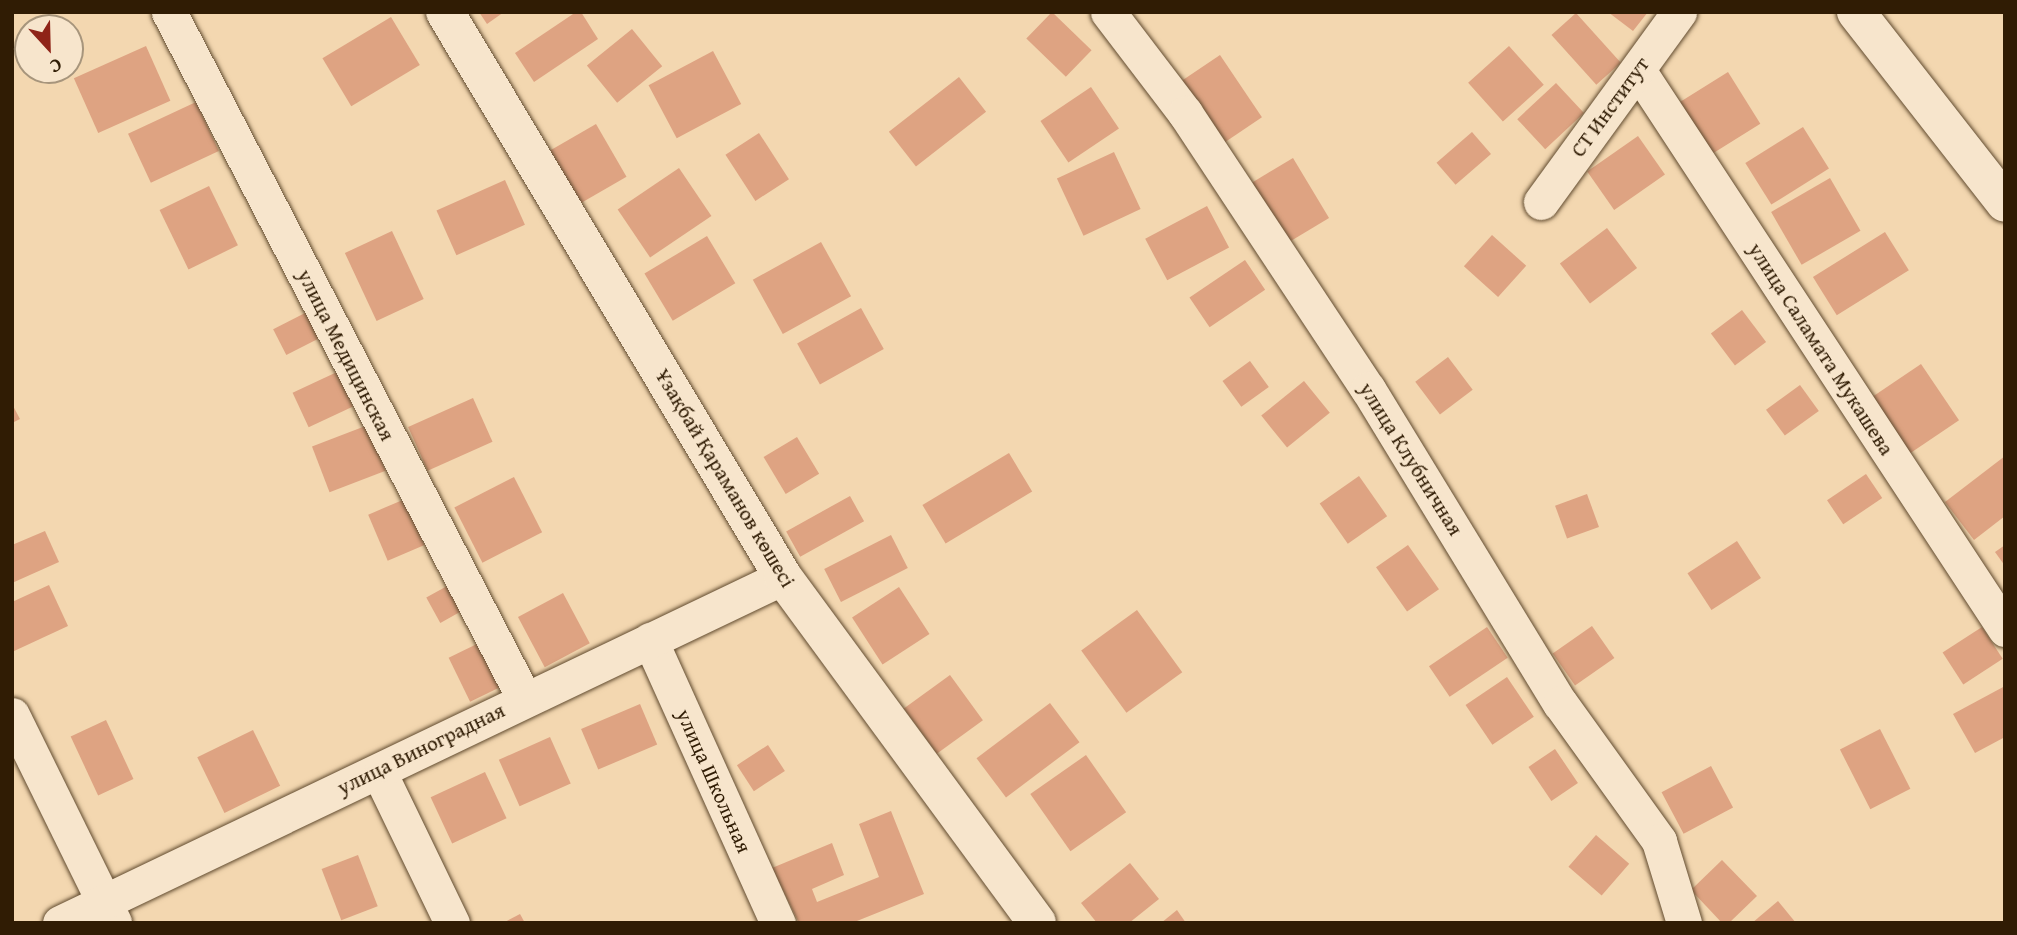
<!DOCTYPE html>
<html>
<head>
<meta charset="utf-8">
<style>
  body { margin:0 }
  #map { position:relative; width:2017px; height:935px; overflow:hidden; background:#f3d7b0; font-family:"Gentium Book Plus",serif }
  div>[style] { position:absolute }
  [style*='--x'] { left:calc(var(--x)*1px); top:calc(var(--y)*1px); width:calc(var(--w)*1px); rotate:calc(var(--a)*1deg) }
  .building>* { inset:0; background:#dea382; transform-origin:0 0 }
  .roads { filter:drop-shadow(0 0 2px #614b2f) drop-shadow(0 0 2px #614b2f) }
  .street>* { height:35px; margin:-17.5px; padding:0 17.5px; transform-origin:17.5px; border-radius:17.5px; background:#f7e5cc }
  .secondary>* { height:38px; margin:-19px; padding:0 19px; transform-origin:19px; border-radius:19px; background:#f7e5cc }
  span { translate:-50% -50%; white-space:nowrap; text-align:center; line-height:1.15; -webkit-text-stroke:5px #f7e5cc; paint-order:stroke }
  .street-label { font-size:21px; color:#301c04 }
  .frame { position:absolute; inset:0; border:14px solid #301c04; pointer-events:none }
  .north { position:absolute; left:14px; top:14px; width:70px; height:70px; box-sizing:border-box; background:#f7e5cc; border:2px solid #a7957c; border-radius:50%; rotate:158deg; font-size:19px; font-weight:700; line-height:28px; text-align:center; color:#301c04 }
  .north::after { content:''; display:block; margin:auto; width:24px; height:32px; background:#8f2418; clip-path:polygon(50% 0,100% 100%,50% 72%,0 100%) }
</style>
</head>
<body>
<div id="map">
  <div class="building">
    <div style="clip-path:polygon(479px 12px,504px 12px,487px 24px)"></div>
    <div style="clip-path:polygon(576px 12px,581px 12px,598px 39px,534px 82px,515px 53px)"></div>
    <div style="left:1052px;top:12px;width:55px;height:37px;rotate:44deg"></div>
    <div style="clip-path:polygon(1608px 12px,1648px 12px,1633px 31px)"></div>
    <div style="left:1576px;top:13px;width:67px;height:33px;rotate:48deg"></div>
    <div style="left:391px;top:17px;width:56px;height:80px;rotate:59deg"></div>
    <div style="left:632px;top:29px;width:48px;height:58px;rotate:51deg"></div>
    <div style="left:146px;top:46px;width:60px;height:79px;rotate:66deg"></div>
    <div style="left:1509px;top:46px;width:52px;height:55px;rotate:48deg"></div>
    <div style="left:713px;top:51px;width:60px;height:73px;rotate:62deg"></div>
    <div style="left:1220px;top:55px;width:75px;height:51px;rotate:56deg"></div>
    <div style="left:1728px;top:72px;width:61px;height:59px;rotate:58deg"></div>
    <div style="left:959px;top:77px;width:44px;height:89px;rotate:52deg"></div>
    <div style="left:1556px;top:83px;width:41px;height:53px;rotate:47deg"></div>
    <div style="left:1091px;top:87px;width:50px;height:61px;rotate:56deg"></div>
    <div style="left:196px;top:102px;width:54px;height:75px;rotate:65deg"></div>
    <div style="left:596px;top:124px;width:61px;height:63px;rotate:60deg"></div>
    <div style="left:1803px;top:127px;width:49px;height:68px;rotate:58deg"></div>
    <div style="left:1472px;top:132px;width:29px;height:47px;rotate:49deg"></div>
    <div style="left:759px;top:133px;width:55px;height:40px;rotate:57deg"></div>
    <div style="left:1638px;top:136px;width:47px;height:62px;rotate:55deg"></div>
    <div style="left:1114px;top:152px;width:63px;height:63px;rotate:65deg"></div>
    <div style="left:1293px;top:158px;width:70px;height:50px;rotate:59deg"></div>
    <div style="left:679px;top:168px;width:58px;height:74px;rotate:56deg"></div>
    <div style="left:1830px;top:178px;width:61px;height:68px;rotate:60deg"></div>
    <div style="left:505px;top:180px;width:49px;height:75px;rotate:66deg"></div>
    <div style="left:209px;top:186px;width:66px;height:55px;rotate:64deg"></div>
    <div style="left:1207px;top:206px;width:47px;height:70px;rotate:62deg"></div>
    <div style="left:1607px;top:228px;width:50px;height:59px;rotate:53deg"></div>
    <div style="left:392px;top:231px;width:75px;height:52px;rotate:65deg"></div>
    <div style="left:1885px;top:232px;width:45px;height:85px;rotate:58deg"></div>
    <div style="left:1492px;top:235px;width:46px;height:42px;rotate:42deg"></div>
    <div style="left:707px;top:236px;width:55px;height:73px;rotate:59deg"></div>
    <div style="left:821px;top:242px;width:62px;height:78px;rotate:61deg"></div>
    <div style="left:1245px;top:260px;width:36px;height:67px;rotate:56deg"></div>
    <div style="left:861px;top:308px;width:47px;height:73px;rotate:61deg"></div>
    <div style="left:1742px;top:310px;width:40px;height:39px;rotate:53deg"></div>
    <div style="left:307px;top:312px;width:29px;height:38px;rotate:63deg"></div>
    <div style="left:1448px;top:357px;width:41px;height:41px;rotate:53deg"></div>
    <div style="left:1250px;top:361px;width:32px;height:34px;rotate:54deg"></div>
    <div style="left:1921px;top:364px;width:68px;height:67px;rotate:56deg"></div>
    <div style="left:337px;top:372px;width:38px;height:49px;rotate:65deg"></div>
    <div style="left:1304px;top:381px;width:41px;height:55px;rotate:51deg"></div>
    <div style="left:1800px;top:385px;width:32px;height:42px;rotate:54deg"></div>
    <div style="left:473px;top:398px;width:48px;height:71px;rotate:66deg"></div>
    <div style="clip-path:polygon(12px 404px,20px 419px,12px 423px)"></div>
    <div style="left:368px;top:425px;width:49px;height:60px;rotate:69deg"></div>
    <div style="left:797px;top:437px;width:43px;height:39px;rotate:59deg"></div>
    <div style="left:1009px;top:453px;width:45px;height:101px;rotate:59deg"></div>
    <div style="clip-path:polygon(2005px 456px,2005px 516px,1974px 540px,1945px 502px)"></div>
    <div style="left:1866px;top:474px;width:29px;height:47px;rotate:56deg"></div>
    <div style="left:1359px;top:476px;width:49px;height:48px;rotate:55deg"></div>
    <div style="left:514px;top:477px;width:62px;height:67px;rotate:63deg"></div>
    <div style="left:1587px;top:494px;width:35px;height:34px;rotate:70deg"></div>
    <div style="left:850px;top:496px;width:29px;height:73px;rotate:61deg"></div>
    <div style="left:405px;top:499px;width:50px;height:40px;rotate:67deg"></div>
    <div style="clip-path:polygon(45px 531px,59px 562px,12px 583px,12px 545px)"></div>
    <div style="left:891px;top:535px;width:37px;height:75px;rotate:63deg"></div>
    <div style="left:1737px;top:541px;width:44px;height:59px;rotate:57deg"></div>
    <div style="left:1408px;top:545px;width:54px;height:39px;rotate:55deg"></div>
    <div style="clip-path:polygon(2005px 545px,2005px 566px,1995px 552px)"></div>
    <div style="clip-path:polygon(49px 585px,68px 626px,12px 652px,12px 602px)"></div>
    <div style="left:449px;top:585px;width:29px;height:26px;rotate:61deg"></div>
    <div style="left:899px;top:587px;width:56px;height:56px;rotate:57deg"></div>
    <div style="left:563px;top:593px;width:57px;height:51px;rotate:62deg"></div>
    <div style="left:1137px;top:610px;width:77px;height:69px;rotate:54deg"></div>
    <div style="left:1592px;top:626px;width:39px;height:48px;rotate:55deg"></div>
    <div style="left:1487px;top:627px;width:37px;height:70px;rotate:56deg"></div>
    <div style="left:1982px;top:627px;width:38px;height:47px;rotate:57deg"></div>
    <div style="left:481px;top:642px;width:49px;height:36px;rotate:64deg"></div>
    <div style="left:950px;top:675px;width:56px;height:57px;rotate:54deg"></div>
    <div style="left:1507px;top:677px;width:48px;height:50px;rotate:56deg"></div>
    <div style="clip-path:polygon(2005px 686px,2005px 737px,1975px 753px,1953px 714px)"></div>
    <div style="left:1050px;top:703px;width:49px;height:92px;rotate:53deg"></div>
    <div style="left:640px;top:704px;width:44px;height:64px;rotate:67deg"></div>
    <div style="left:106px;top:720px;width:65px;height:39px;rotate:65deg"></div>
    <div style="left:1880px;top:729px;width:67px;height:45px;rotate:63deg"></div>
    <div style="left:253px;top:730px;width:62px;height:62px;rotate:64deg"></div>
    <div style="left:550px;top:737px;width:51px;height:56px;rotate:66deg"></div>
    <div style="left:768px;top:745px;width:31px;height:37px;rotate:57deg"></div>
    <div style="left:1555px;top:749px;width:41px;height:32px;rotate:56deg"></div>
    <div style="left:1086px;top:755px;width:70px;height:68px;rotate:55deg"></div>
    <div style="left:1711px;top:766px;width:47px;height:56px;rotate:62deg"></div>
    <div style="left:485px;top:772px;width:51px;height:60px;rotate:65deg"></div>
    <div style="clip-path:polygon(891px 811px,924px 894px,852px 923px,799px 923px,772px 868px,832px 843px,844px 875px,812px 889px,817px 902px,879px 877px,859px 824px)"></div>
    <div style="left:1596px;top:835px;width:44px;height:42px;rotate:41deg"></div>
    <div style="left:358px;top:855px;width:55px;height:39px;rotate:69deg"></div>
    <div style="clip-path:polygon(1722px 860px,1757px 896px,1729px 923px,1722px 923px,1691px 890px)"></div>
    <div style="clip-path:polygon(1130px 863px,1159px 899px,1129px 923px,1097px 923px,1081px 903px)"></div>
    <div style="clip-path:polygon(1778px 901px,1796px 923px,1752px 923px)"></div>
    <div style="clip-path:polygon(1177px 910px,1186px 923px,1161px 923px)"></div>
    <div style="clip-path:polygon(520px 914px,525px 923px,503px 923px)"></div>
  </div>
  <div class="roads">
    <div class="street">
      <div style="--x:169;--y:12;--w:772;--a:62.64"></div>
      <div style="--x:1108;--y:12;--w:127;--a:52.7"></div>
      <div style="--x:1185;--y:113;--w:331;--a:56.5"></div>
      <div style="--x:1368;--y:389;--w:368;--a:58.6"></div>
      <div style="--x:1560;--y:703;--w:170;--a:54.3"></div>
      <div style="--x:1659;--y:841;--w:86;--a:73"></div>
      <div style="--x:1638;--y:70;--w:669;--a:56.71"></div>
      <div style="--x:1541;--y:202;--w:235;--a:-54"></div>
      <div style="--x:650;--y:640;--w:311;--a:65.7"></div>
      <div style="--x:12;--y:715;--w:231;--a:63.8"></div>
      <div style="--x:379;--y:772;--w:168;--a:64.2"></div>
      <div style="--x:60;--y:923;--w:802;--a:-25.57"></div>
    </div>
    <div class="secondary">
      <div style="--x:445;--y:12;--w:658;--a:59.11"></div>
      <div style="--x:783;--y:577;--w:429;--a:53.7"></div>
      <div style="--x:1856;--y:12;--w:242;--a:52"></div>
    </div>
  </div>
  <div class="street-label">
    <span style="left:1610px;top:107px;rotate:-54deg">СТ Институт</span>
    <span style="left:1821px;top:349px;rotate:57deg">улица Саламата Мукашева</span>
    <span style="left:346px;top:355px;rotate:63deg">улица Медицинская</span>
    <span style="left:1411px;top:459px;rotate:58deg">улица Клубничная</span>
    <span style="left:725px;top:478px;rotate:59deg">Ұзақбай Қараманов көшесі</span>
    <span style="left:421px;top:749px;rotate:-26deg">улица Виноградная</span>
    <span style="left:714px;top:781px;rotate:66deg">улица Школьная</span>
  </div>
  <div class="frame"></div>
  <div class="north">С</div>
</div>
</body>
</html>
